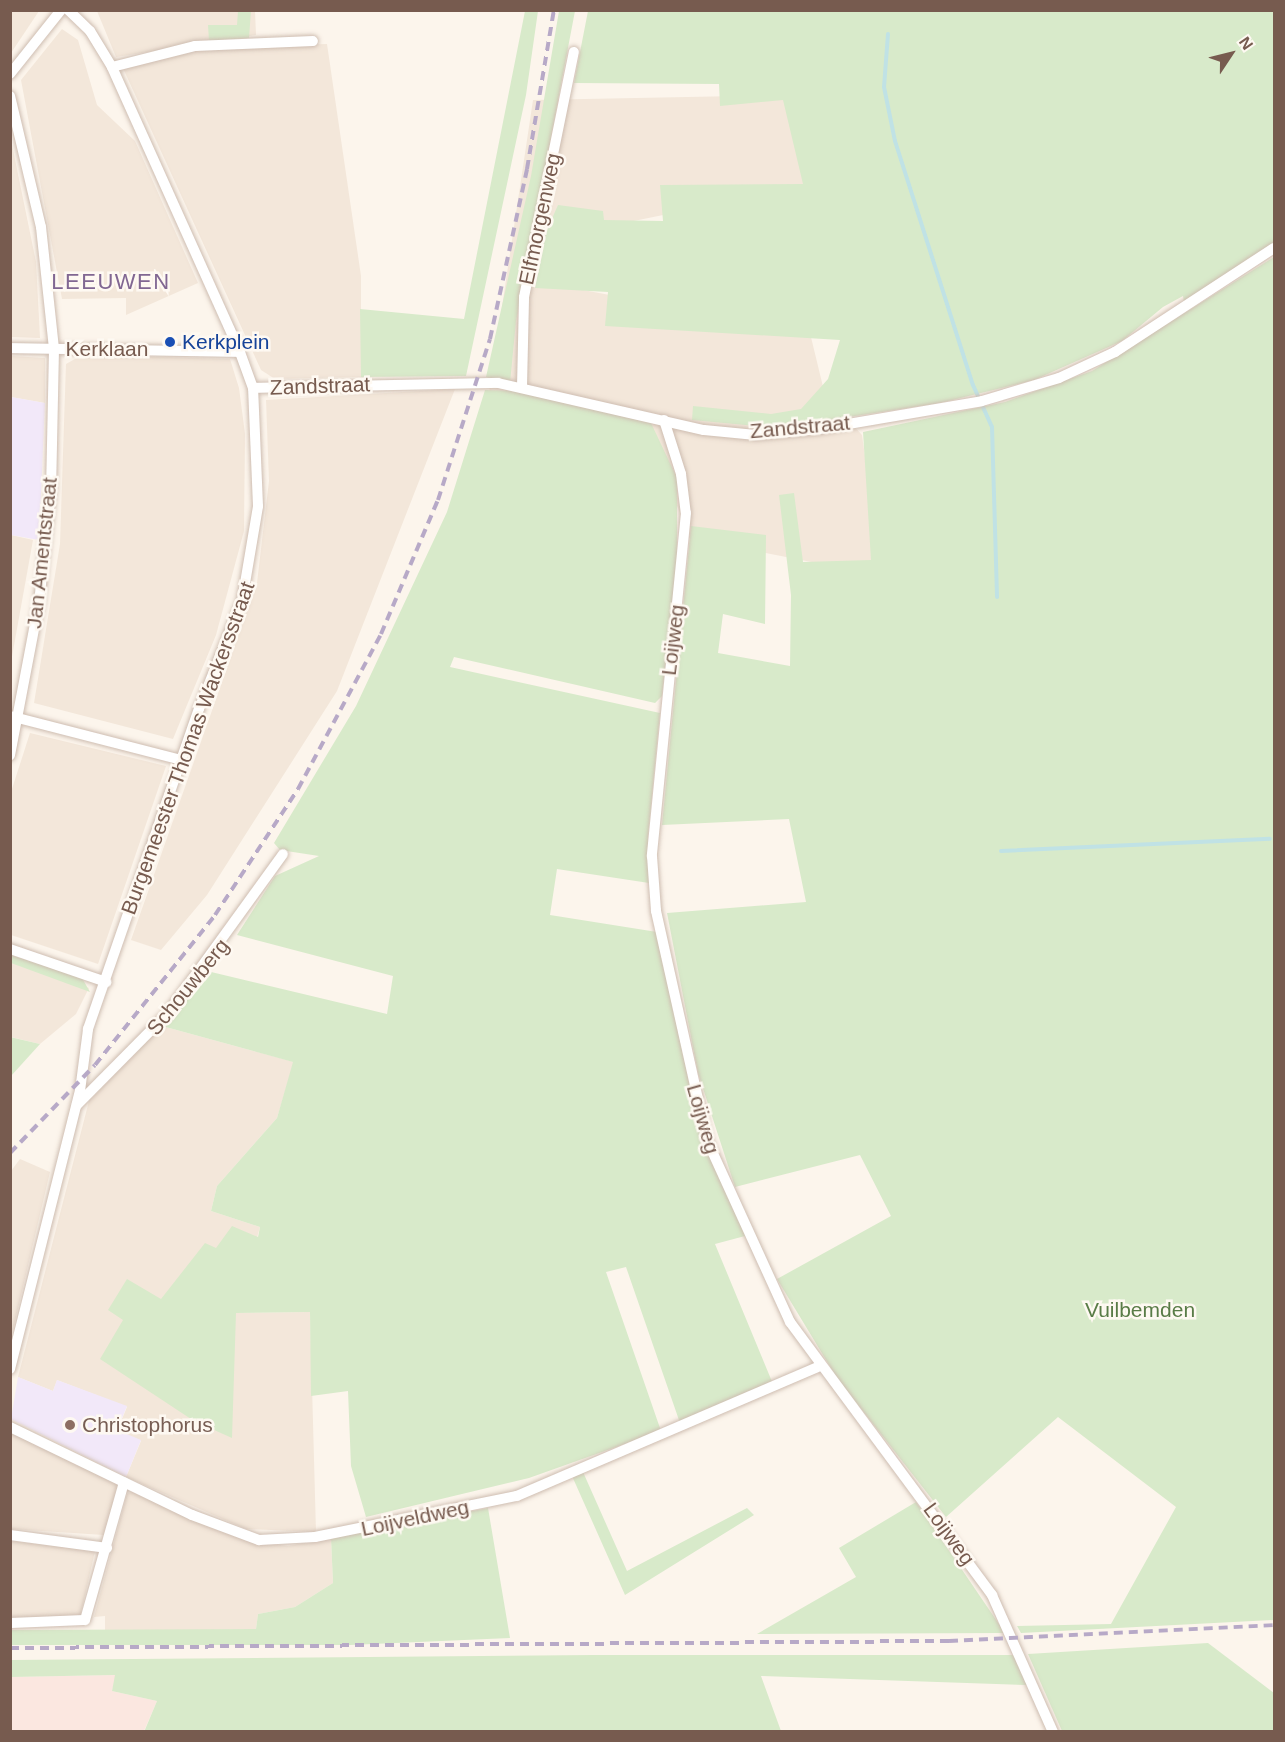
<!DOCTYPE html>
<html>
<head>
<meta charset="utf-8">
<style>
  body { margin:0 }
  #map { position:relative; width:1285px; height:1742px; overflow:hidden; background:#fcf5ec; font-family:Arial,sans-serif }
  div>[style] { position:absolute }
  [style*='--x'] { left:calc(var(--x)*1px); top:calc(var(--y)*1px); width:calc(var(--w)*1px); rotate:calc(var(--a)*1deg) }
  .residential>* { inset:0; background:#f3e7da }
  .commercial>* { inset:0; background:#fbe7e0 }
  .education>* { inset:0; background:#f2e8f9 }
  .green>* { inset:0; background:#d8eaca }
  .stream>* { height:4px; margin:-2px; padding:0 2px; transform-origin:2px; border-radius:2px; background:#c0e2e5 }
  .roads { filter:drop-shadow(0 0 2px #cebdb1) drop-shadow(0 0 2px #cebdb1) }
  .minor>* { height:10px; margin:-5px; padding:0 5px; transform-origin:5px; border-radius:5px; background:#fff }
  .rail>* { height:4px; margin-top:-2px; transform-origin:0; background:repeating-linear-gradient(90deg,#b7a9c7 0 9px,transparent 0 15px) }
  .dots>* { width:16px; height:16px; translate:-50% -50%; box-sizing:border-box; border:3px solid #fef9f2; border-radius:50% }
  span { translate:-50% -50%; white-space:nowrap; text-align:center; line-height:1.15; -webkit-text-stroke:5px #fef9f2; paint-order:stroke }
  .street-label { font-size:21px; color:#775b4f }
  .transit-label { font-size:21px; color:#164399 }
  .left { translate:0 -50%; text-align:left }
  .park-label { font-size:21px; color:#597c47 }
  .education-label { font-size:21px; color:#785e54 }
  .neighbourhood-label { font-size:22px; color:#816792; letter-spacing:1.5px }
  .frame { position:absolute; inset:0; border:12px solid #775b4f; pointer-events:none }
  .north { position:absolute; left:1201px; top:24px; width:60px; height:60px; -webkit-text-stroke:4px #fef9f2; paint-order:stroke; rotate:55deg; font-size:16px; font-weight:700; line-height:24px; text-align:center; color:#775b4f }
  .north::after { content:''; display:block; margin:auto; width:21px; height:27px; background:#775b4f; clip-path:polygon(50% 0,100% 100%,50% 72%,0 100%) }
</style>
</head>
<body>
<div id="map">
  <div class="residential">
    <div style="clip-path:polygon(11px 10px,39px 11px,11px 53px,10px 11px)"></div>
    <div style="clip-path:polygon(97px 11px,255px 11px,256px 35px,116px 57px)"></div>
    <div style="clip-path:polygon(62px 29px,78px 40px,97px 105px,135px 141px,198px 283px,126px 315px,126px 298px,62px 299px,21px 80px)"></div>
    <div style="clip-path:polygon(327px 44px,361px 276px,361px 377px,275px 379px,261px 370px,122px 66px,195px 48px)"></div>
    <div style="clip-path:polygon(788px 95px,810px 185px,550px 238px,541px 282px,810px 333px,825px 395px,862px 435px,882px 576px,689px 538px,651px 435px,488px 400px,533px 100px)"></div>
    <div style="clip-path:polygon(10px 135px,36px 262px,40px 338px,11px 337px)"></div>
    <div style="clip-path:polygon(82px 355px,230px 359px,239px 388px,245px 434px,244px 531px,216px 635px,173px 739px,34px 703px,60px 544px,66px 364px)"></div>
    <div style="clip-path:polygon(11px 356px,45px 358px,45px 403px,11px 397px)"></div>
    <div style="clip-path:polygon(455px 389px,337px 691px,207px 895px,161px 950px,131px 940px,257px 583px,269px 481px,266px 400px)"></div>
    <div style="clip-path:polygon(11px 535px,33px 540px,11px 662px)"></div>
    <div style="clip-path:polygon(30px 733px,166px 766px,98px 964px,11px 935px,11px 792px)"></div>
    <div style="clip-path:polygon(10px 961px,89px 988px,76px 1014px,40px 1044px,11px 1037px)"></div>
    <div style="clip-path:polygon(162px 1026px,294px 1062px,277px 1118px,217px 1186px,211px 1211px,260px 1227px,236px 1313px,310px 1312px,316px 1532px,246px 1529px,126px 1477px,141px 1441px,117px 1431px,127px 1407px,57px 1380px,53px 1391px,18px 1377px,89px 1101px)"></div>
    <div style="clip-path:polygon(20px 1159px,50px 1172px,11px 1338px,11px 1171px)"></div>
    <div style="clip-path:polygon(11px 1433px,115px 1480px,118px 1489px,104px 1535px,11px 1529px)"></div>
    <div style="clip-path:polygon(133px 1491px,265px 1543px,288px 1546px,331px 1538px,333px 1583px,295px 1607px,258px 1614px,256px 1629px,105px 1632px,105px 1616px,94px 1617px,127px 1494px)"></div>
    <div style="clip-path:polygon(11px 1541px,95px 1551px,80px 1617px,11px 1617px)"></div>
  </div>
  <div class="commercial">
    <div style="clip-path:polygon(116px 1675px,112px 1691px,157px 1701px,144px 1731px,11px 1731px,10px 1677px)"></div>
  </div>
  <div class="education">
    <div style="clip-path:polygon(11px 397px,45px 403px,39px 540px,11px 535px)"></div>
    <div style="clip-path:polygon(18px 1377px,53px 1391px,57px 1380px,127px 1406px,117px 1430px,141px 1440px,126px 1477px,11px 1419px)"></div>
  </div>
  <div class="green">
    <div style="clip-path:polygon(238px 11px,251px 11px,249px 38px,209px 41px,208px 25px,237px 25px)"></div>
    <div style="clip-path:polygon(525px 11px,538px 11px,526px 95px,466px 376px,361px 377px,360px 309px,464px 319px)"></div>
    <div style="clip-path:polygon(559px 11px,575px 11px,516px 321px,510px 383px,486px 377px,531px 176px)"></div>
    <div style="clip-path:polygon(588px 11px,1274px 11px,1274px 244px,1184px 302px,1183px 296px,1163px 307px,1122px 341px,1034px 380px,940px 403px,777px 428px,692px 420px,693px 406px,771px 414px,801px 409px,828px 379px,840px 340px,605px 326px,608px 292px,535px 288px,546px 232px,558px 205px,603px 211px,604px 220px,663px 221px,660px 185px,803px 184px,783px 100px,720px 106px,719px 84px,574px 83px)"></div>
    <div style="clip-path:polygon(1274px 257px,1274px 1620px,1021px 1633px,1017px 1626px,1111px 1624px,1176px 1507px,1058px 1417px,946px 1517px,837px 1378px,777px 1279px,891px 1216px,860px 1155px,735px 1187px,698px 1073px,667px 913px,806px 902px,789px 819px,662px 825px,691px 526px,766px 535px,765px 624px,723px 614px,718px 653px,790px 666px,791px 595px,779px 495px,794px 493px,803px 562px,871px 560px,863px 432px,1005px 402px,1092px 371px)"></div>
    <div style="clip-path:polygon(485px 390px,518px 391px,651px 423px,677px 478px,677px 563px,662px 696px,655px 703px,454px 657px,450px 667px,660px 713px,648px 837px,649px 883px,557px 869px,550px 915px,657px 932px,693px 1101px,745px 1236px,715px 1244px,773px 1384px,680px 1423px,626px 1267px,606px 1272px,661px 1431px,529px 1478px,366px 1517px,351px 1466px,348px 1391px,311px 1396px,310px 1312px,236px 1313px,232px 1438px,194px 1421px,100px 1359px,123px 1320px,108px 1310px,127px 1279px,161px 1299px,205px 1243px,216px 1248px,232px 1226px,258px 1237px,260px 1227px,211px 1211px,217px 1186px,277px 1118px,293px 1062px,162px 1026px,207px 971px,387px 1014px,393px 976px,237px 935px,275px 876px,319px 856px,280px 850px,274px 843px,356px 706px,395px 623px,447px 512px)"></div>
    <div style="clip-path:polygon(11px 955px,82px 978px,90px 992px,11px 963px)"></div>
    <div style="clip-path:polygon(10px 1037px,40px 1044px,11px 1076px,10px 1076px)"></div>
    <div style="clip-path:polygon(583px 1472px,627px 1571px,747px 1508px,754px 1515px,625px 1595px,572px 1476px)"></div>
    <div style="clip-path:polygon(916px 1502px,1005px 1633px,757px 1634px,856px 1577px,839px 1548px)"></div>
    <div style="clip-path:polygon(488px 1508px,510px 1638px,350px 1645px,11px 1645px,11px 1630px,256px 1629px,258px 1614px,295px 1607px,333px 1583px,331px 1538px)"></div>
    <div style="clip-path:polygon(1208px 1643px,1274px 1693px,1274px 1731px,1062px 1731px,1028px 1654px)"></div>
    <div style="clip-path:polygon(594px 1655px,1014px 1655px,1027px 1685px,761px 1676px,781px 1731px,144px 1732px,157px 1701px,112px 1691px,115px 1675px,11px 1677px,10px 1660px)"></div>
  </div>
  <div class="stream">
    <div style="--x:888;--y:34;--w:53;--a:94.3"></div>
    <div style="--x:884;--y:87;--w:55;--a:78.5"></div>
    <div style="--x:895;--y:141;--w:256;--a:72.3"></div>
    <div style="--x:973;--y:385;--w:46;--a:65.7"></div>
    <div style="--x:992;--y:427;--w:170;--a:88.3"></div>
    <div style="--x:1001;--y:851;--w:269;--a:-2.6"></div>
  </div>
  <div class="roads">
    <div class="minor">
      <div style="--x:112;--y:67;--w:86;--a:-14.2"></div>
      <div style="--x:195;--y:46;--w:118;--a:-2.4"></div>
      <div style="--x:10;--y:74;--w:82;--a:-51.4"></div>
      <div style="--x:10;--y:96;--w:135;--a:76.7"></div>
      <div style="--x:41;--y:227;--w:123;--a:83.9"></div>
      <div style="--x:54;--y:349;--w:140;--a:91.2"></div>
      <div style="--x:51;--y:489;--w:115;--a:96"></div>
      <div style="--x:39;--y:603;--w:155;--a:100.8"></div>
      <div style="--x:10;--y:348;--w:230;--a:1"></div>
      <div style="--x:522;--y:387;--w:90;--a:-88.7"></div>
      <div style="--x:524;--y:297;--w:250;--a:-78.5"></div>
      <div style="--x:253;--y:388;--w:245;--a:-1.2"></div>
      <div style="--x:498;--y:383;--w:211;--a:12.9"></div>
      <div style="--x:704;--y:430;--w:52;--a:5.5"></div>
      <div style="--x:756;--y:435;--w:63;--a:-5.4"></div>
      <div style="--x:819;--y:429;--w:165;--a:-9.7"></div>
      <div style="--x:982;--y:401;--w:80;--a:-16.6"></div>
      <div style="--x:1059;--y:378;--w:62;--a:-24.9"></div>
      <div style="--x:1115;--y:352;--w:190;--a:-33.2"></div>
      <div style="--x:664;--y:420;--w:57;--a:72.5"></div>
      <div style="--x:681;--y:474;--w:39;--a:83"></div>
      <div style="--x:686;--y:513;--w:345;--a:95.7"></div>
      <div style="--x:652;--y:856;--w:55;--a:85.8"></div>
      <div style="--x:656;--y:911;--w:235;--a:77.4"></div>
      <div style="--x:707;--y:1140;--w:200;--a:65.5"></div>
      <div style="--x:790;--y:1322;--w:340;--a:53.5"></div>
      <div style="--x:992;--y:1595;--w:150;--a:66"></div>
      <div style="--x:10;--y:716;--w:177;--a:14.4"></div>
      <div style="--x:10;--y:949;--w:102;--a:19"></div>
      <div style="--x:77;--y:1105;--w:129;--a:-45.3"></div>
      <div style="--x:168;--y:1013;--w:196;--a:-54.1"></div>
      <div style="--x:10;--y:1369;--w:287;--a:-75.9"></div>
      <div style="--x:80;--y:1091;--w:63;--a:-82.6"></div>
      <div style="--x:88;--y:1029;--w:339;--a:-70.9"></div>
      <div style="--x:199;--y:709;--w:116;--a:-68.3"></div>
      <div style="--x:242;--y:601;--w:96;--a:-80.4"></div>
      <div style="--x:258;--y:506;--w:118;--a:-92.4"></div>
      <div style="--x:253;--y:388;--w:38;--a:-110"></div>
      <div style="--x:240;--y:352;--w:312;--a:-114.2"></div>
      <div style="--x:112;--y:67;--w:42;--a:-121.4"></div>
      <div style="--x:90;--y:31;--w:30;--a:-136"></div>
      <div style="--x:10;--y:1427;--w:202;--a:25.8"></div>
      <div style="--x:192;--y:1515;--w:72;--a:20.5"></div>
      <div style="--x:259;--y:1540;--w:56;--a:-3.1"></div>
      <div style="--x:315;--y:1537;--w:206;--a:-11.5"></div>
      <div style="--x:517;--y:1496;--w:327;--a:-23.2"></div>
      <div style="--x:10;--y:1535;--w:98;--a:7.6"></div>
      <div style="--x:10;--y:1623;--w:75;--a:-2.3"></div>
      <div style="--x:85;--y:1620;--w:143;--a:-74.2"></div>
    </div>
  </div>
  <div class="rail">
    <div style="--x:10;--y:1153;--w:122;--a:-46"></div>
    <div style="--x:95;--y:1065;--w:192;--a:-51.3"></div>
    <div style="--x:215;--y:915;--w:151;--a:-56.6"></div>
    <div style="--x:298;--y:789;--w:176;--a:-61.8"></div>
    <div style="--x:381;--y:634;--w:146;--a:-67"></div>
    <div style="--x:438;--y:500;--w:169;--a:-72.1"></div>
    <div style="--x:490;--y:339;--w:174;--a:-77.7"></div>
    <div style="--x:527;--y:169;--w:161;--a:-80.4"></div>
    <div style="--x:10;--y:1648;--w:939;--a:-0.43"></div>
    <div style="--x:949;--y:1641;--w:325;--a:-2.8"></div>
  </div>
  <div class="dots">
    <div style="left:170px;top:342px;background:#1a4fb4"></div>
    <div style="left:70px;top:1425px;background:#8d6e63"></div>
  </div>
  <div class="street-label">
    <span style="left:540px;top:219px;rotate:-78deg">Elfmorgenweg</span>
    <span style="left:107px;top:349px">Kerklaan</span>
    <span style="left:320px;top:386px;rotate:-2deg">Zandstraat</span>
    <span style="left:800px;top:427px;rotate:-5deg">Zandstraat</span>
    <span style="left:42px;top:553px;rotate:-84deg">Jan Amentstraat</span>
    <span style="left:673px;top:640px;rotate:-83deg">Loijweg</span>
    <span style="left:188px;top:748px;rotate:-70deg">Burgemeester Thomas Wackersstraat</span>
    <span style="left:188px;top:987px;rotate:-51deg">Schouwberg</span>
    <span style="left:703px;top:1119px;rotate:74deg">Loijweg</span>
    <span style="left:415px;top:1518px;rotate:-12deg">Loijveldweg</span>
    <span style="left:949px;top:1534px;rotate:54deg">Loijweg</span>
  </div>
  <div class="transit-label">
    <span class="left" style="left:182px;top:342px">Kerkplein</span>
  </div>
  <div class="park-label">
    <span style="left:1140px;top:1310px">Vuilbemden</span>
  </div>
  <div class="education-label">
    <span class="left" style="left:82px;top:1425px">Christophorus</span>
  </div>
  <div class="neighbourhood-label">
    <span style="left:111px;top:282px">LEEUWEN</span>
  </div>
  <div class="frame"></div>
  <div class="north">N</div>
</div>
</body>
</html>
